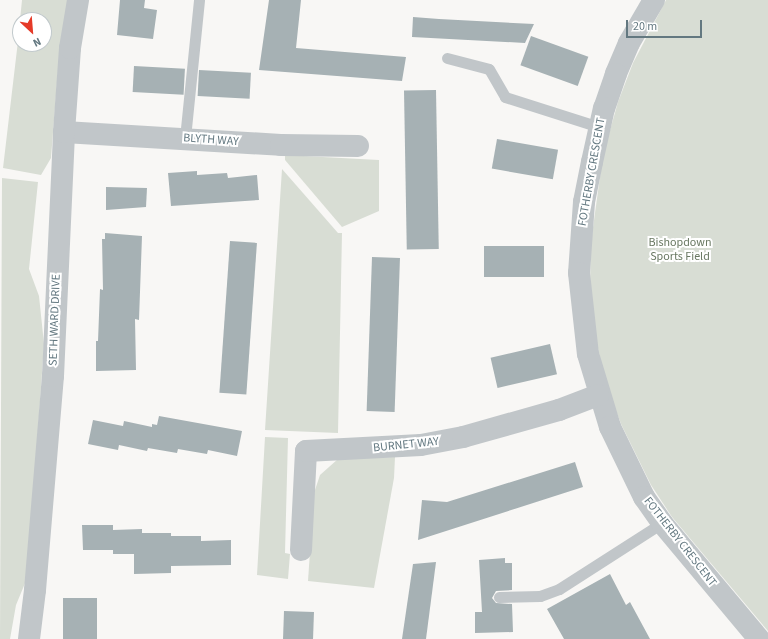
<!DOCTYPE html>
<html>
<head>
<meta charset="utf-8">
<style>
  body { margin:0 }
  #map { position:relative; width:768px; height:639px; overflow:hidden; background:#f8f7f5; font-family:"Source Sans 3",sans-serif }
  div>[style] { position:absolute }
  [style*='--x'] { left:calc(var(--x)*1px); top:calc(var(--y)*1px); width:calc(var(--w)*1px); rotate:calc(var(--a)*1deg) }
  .green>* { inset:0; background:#d8ddd4 }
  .building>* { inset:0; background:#a6b1b4; transform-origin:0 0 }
  .service>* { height:11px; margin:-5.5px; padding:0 5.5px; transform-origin:5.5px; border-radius:5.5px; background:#c1c6c9 }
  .minor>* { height:22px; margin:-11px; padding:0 11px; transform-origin:11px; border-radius:11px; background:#c1c6c9 }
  span { translate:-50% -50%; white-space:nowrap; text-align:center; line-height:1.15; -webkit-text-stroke:4px #fff; paint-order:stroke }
  .street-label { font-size:12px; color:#637880 }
  .park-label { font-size:12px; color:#697862 }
  .north { position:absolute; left:12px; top:12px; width:40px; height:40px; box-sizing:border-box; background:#fff; border:1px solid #c1c9cc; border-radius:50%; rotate:154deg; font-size:11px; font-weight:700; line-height:16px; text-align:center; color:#637880 }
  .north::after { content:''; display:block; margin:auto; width:14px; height:18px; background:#e53a28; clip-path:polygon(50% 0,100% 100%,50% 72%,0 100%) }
  .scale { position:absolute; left:626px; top:20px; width:76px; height:18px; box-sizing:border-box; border:2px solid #637880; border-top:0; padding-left:5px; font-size:12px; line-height:14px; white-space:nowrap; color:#637880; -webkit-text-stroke:3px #fff; paint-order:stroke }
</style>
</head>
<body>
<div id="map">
  <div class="green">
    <div style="clip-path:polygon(22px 0,69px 0,58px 70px,51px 158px,41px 175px,3px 168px,20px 24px,20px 44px,44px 44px,44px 20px,20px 20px)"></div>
    <div style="clip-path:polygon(666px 0,768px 0,768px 631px,672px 517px,651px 485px,621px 424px,605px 381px,595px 334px,590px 285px,591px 242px,603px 155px,618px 102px,633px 63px)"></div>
    <div style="clip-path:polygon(285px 155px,379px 160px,379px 211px,342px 227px,285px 160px)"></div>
    <div style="clip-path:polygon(282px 169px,338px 233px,342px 233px,338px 433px,265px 430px)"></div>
    <div style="clip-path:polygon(2px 178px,38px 182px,29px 269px,39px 296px,44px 344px,28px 576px,16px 605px,10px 639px,0 639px)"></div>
    <div style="clip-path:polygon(265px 437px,288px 438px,285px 553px,290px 554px,288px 579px,257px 575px)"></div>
    <div style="clip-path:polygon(395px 457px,394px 478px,374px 588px,308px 581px,314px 493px,320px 475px,338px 459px)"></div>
  </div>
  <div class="building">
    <div style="clip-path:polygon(120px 0,145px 0,144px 8px,157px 10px,153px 39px,117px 35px)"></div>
    <div style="clip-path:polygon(269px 0,301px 0,296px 48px,406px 57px,402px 81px,259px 70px)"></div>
    <div style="clip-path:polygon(413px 17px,439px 19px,534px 24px,525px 43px,412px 37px)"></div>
    <div style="left:531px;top:36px;width:61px;height:31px;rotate:20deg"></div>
    <div style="left:134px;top:66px;width:51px;height:26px;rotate:3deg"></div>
    <div style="left:199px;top:70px;width:52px;height:26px;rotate:3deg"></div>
    <div style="left:436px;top:90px;width:159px;height:32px;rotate:89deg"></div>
    <div style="left:497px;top:139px;width:62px;height:30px;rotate:10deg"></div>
    <div style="clip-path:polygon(197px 171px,197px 175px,227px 173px,228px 178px,257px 175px,259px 200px,171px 206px,168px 173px)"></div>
    <div style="clip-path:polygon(106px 187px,147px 188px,146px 207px,106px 210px)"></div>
    <div style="clip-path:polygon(105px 233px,142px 236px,139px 320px,135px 319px,136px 370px,96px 371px,96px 341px,98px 341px,100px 289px,103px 290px,102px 239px,105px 239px)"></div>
    <div style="left:230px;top:241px;width:27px;height:152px;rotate:4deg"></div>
    <div style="left:544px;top:246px;width:31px;height:60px;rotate:90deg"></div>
    <div style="left:372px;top:257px;width:28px;height:154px;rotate:2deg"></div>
    <div style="left:550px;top:344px;width:31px;height:61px;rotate:77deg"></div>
    <div style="clip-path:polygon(159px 416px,242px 431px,237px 456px,208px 450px,207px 454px,178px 449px,177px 453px,148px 448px,147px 451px,119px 445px,118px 450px,88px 444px,93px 420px,123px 426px,124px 421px,152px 427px,152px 424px,157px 425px)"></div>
    <div style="clip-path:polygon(575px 462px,583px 487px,418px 540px,422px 500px,447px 502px)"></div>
    <div style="clip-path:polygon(82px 525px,113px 525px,113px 530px,142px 529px,142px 533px,171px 533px,171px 536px,201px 536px,201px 541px,231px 540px,231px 565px,171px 566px,171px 573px,134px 574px,134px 554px,113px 554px,113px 550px,83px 550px)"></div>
    <div style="clip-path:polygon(505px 558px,505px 563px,512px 563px,512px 590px,496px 591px,492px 598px,496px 603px,512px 604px,513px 632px,475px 633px,475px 612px,482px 612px,479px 560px)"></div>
    <div style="clip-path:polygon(436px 562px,426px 639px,402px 639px,413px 564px)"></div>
    <div style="clip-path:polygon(610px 574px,626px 605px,630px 602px,650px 639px,564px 639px,547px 609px)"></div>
    <div style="left:63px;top:598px;width:34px;height:41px"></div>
    <div style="left:284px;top:611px;width:30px;height:28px;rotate:2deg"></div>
  </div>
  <div class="service">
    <div style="--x:447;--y:58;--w:43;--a:14.7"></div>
    <div style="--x:489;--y:69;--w:32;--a:60"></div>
    <div style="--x:505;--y:97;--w:99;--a:17.7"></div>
    <div style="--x:185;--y:138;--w:139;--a:-84.2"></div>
    <div style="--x:499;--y:597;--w:41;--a:-1.4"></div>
    <div style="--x:540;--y:596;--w:20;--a:-20"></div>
    <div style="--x:559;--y:589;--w:122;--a:-32.7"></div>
  </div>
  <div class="minor">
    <div style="--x:654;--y:0;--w:50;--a:120.2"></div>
    <div style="--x:629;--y:43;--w:34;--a:113"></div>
    <div style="--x:616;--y:74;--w:36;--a:109"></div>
    <div style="--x:604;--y:108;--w:55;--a:102.5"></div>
    <div style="--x:592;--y:162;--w:41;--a:101.3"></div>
    <div style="--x:584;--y:202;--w:71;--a:94"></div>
    <div style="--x:579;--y:273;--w:81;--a:83.7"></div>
    <div style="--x:588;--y:354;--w:76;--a:73.2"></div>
    <div style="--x:610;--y:427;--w:78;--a:64.1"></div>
    <div style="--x:644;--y:497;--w:32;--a:55"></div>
    <div style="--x:662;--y:523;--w:151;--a:50.1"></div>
    <div style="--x:64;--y:132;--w:217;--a:3.4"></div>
    <div style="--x:281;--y:145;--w:77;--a:0.7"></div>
    <div style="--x:301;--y:550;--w:99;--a:-87.1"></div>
    <div style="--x:306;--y:451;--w:115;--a:-3"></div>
    <div style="--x:421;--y:445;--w:43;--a:-10.8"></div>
    <div style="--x:463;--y:437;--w:100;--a:-15.7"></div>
    <div style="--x:559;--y:410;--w:42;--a:-21"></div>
    <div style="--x:29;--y:639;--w:49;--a:-83"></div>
    <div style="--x:35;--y:590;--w:215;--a:-85.2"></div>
    <div style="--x:53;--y:376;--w:244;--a:-87.4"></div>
    <div style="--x:64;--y:132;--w:84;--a:-85.9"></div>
    <div style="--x:70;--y:48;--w:49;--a:-80.5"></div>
  </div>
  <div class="street-label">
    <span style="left:211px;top:140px;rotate:4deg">BLYTH WAY</span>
    <span style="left:592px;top:172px;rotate:-80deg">FOTHERBY CRESCENT</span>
    <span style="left:55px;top:320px;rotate:-88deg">SETH WARD DRIVE</span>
    <span style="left:406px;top:445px;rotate:-6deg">BURNET WAY</span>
    <span style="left:680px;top:542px;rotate:52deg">FOTHERBY CRESCENT</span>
  </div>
  <div class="park-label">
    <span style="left:680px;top:250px">Bishopdown<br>Sports Field</span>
  </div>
  <div class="north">N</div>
  <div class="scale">20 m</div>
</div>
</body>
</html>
